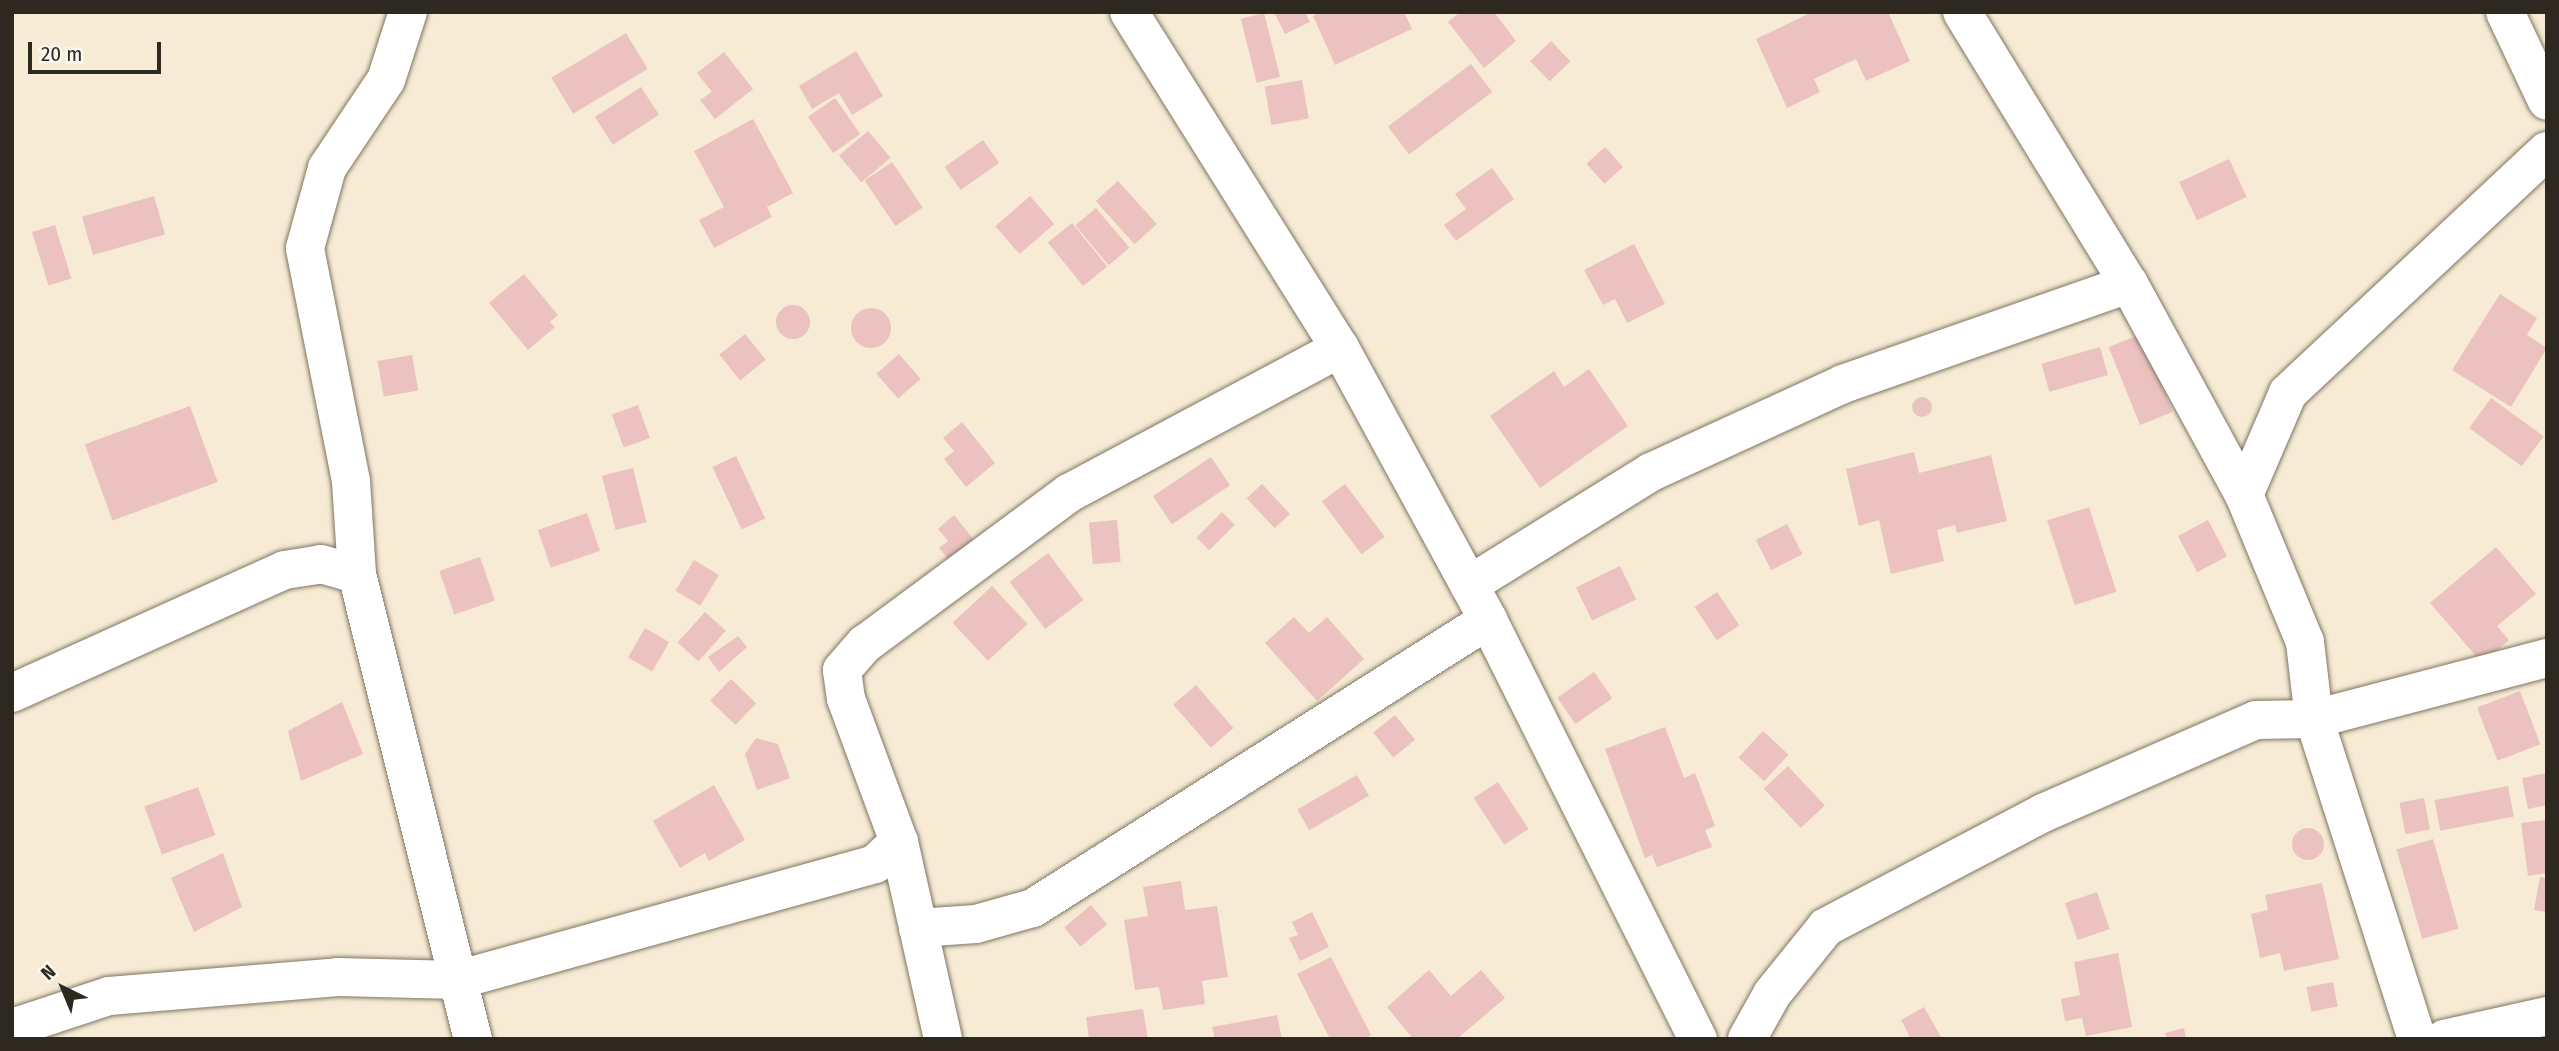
<!DOCTYPE html>
<html>
<head>
<meta charset="utf-8">
<style>
  body { margin:0 }
  #map { position:relative; width:2559px; height:1051px; overflow:hidden; background:#f7ebd5; font-family:"Fira Sans Condensed",sans-serif }
  div>[style] { position:absolute }
  [style*='--x'] { left:calc(var(--x)*1px); top:calc(var(--y)*1px); width:calc(var(--w)*1px); rotate:calc(var(--a)*1deg) }
  .building>* { inset:0; background:#ebc2c0; transform-origin:0 0 }
  .round { border-radius:50% }
  .roads { filter:drop-shadow(0 0 2px #7f7561) drop-shadow(0 0 2px #7f7561) }
  .minor>* { height:38px; margin:-19px; padding:0 19px; transform-origin:19px; border-radius:19px; background:#fff }
  span { translate:-50% -50%; white-space:nowrap; text-align:center; line-height:1.15; -webkit-text-stroke:5px #fef9f0; paint-order:stroke }
  .frame { position:absolute; inset:0; border:14px solid #2d2820; pointer-events:none }
  .north { position:absolute; left:28px; top:953px; width:70px; height:70px; -webkit-text-stroke:5px #fef9f0; paint-order:stroke; rotate:317deg; font-size:19px; font-weight:700; line-height:28px; text-align:center; color:#2d2820 }
  .north::after { content:''; display:block; margin:auto; width:24px; height:32px; background:#2d2820; clip-path:polygon(50% 0,100% 100%,50% 72%,0 100%) }
  .scale { position:absolute; left:28px; top:42px; width:133px; height:32px; box-sizing:border-box; border:4px solid #2d2820; border-top:0; padding-left:9px; font-size:21px; line-height:24px; white-space:nowrap; color:#2d2820; -webkit-text-stroke:5px #fef9f0; paint-order:stroke }
</style>
</head>
<body>
<div id="map">
  <div class="building">
    <div style="clip-path:polygon(1274px 12px,1305px 12px,1310px 22px,1285px 34px)"></div>
    <div style="clip-path:polygon(1321px 12px,1404px 12px,1412px 29px,1335px 65px,1313px 16px)"></div>
    <div style="clip-path:polygon(1460px 12px,1494px 12px,1516px 41px,1484px 68px,1448px 22px)"></div>
    <div style="clip-path:polygon(1812px 12px,1888px 12px,1910px 61px,1866px 81px,1856px 59px,1814px 79px,1820px 92px,1787px 108px,1756px 39px)"></div>
    <div style="left:1264px;top:13px;width:66px;height:24px;rotate:76deg"></div>
    <div style="left:626px;top:33px;width:42px;height:87px;rotate:59deg"></div>
    <div style="left:1551px;top:41px;width:28px;height:29px;rotate:46deg"></div>
    <div style="clip-path:polygon(856px 51px,883px 96px,852px 115px,839px 93px,812px 109px,799px 86px)"></div>
    <div style="clip-path:polygon(724px 52px,753px 89px,715px 119px,700px 100px,712px 92px,697px 73px)"></div>
    <div style="left:1471px;top:64px;width:35px;height:104px;rotate:53deg"></div>
    <div style="left:1302px;top:80px;width:39px;height:38px;rotate:80deg"></div>
    <div style="left:641px;top:87px;width:33px;height:55px;rotate:57deg"></div>
    <div style="left:835px;top:98px;width:44px;height:33px;rotate:55deg"></div>
    <div style="clip-path:polygon(753px 119px,793px 193px,767px 207px,772px 217px,714px 248px,699px 220px,724px 207px,694px 151px)"></div>
    <div style="left:868px;top:131px;width:35px;height:38px;rotate:50deg"></div>
    <div style="left:983px;top:140px;width:28px;height:47px;rotate:55deg"></div>
    <div style="left:1605px;top:147px;width:27px;height:25px;rotate:48deg"></div>
    <div style="left:2229px;top:159px;width:42px;height:55px;rotate:65deg"></div>
    <div style="left:892px;top:162px;width:55px;height:33px;rotate:56deg"></div>
    <div style="clip-path:polygon(1492px 168px,1514px 199px,1456px 241px,1444px 225px,1466px 209px,1455px 194px)"></div>
    <div style="left:1118px;top:181px;width:58px;height:30px;rotate:48deg"></div>
    <div style="left:154px;top:196px;width:40px;height:75px;rotate:74deg"></div>
    <div style="left:1030px;top:196px;width:37px;height:46px;rotate:49deg"></div>
    <div style="left:1096px;top:208px;width:52px;height:27px;rotate:50deg"></div>
    <div style="left:1072px;top:223px;width:56px;height:31px;rotate:51deg"></div>
    <div style="left:55px;top:225px;width:56px;height:24px;rotate:73deg"></div>
    <div style="clip-path:polygon(1634px 244px,1665px 304px,1627px 323px,1615px 299px,1603px 305px,1584px 270px)"></div>
    <div style="clip-path:polygon(524px 274px,558px 315px,550px 322px,555px 327px,528px 350px,489px 303px)"></div>
    <div style="clip-path:polygon(2500px 294px,2537px 318px,2527px 335px,2547px 348px,2511px 407px,2452px 370px)"></div>
    <div class="round" style="left:776px;top:305px;width:34px;height:34px"></div>
    <div class="round" style="left:851px;top:308px;width:40px;height:40px"></div>
    <div style="left:745px;top:334px;width:33px;height:33px;rotate:51deg"></div>
    <div style="left:2141px;top:334px;width:84px;height:35px;rotate:68deg"></div>
    <div style="left:2100px;top:347px;width:29px;height:61px;rotate:74deg"></div>
    <div style="left:899px;top:354px;width:33px;height:30px;rotate:49deg"></div>
    <div style="left:412px;top:355px;width:36px;height:35px;rotate:80deg"></div>
    <div style="clip-path:polygon(1589px 369px,1628px 426px,1540px 488px,1490px 416px,1554px 371px,1564px 387px)"></div>
    <div class="round" style="left:1912px;top:397px;width:20px;height:20px"></div>
    <div style="left:2491px;top:398px;width:65px;height:37px;rotate:36deg"></div>
    <div style="left:638px;top:405px;width:35px;height:28px;rotate:70deg"></div>
    <div style="left:190px;top:406px;width:81px;height:112px;rotate:70deg"></div>
    <div style="clip-path:polygon(962px 422px,995px 463px,966px 487px,944px 459px,954px 451px,943px 438px)"></div>
    <div style="clip-path:polygon(1914px 452px,1919px 473px,1991px 455px,2007px 521px,1957px 533px,1955px 525px,1937px 530px,1944px 561px,1891px 574px,1879px 520px,1859px 526px,1846px 469px)"></div>
    <div style="left:736px;top:456px;width:69px;height:26px;rotate:65deg"></div>
    <div style="left:1211px;top:457px;width:34px;height:70px;rotate:56deg"></div>
    <div style="left:633px;top:468px;width:56px;height:32px;rotate:76deg"></div>
    <div style="left:1262px;top:484px;width:41px;height:21px;rotate:47deg"></div>
    <div style="left:1345px;top:484px;width:66px;height:29px;rotate:53deg"></div>
    <div style="left:2089px;top:507px;width:89px;height:44px;rotate:72deg"></div>
    <div style="left:1222px;top:512px;width:18px;height:36px;rotate:45deg"></div>
    <div style="left:587px;top:513px;width:40px;height:52px;rotate:71deg"></div>
    <div style="clip-path:polygon(954px 515px,975px 541px,950px 561px,939px 548px,948px 541px,938px 529px)"></div>
    <div style="left:1117px;top:520px;width:42px;height:28px;rotate:85deg"></div>
    <div style="left:2208px;top:520px;width:41px;height:34px;rotate:62deg"></div>
    <div style="left:1787px;top:524px;width:34px;height:35px;rotate:63deg"></div>
    <div style="clip-path:polygon(2496px 547px,2536px 594px,2497px 626px,2509px 640px,2482px 663px,2430px 603px)"></div>
    <div style="left:1048px;top:553px;width:59px;height:48px;rotate:53deg"></div>
    <div style="left:480px;top:557px;width:46px;height:43px;rotate:71deg"></div>
    <div style="left:694px;top:560px;width:29px;height:36px;rotate:31deg"></div>
    <div style="left:1620px;top:566px;width:37px;height:49px;rotate:64deg"></div>
    <div style="left:992px;top:586px;width:52px;height:54px;rotate:47deg"></div>
    <div style="left:1717px;top:592px;width:40px;height:27px;rotate:56deg"></div>
    <div style="left:705px;top:612px;width:28px;height:41px;rotate:42deg"></div>
    <div style="clip-path:polygon(1294px 617px,1309px 633px,1327px 617px,1364px 659px,1317px 701px,1265px 643px)"></div>
    <div style="left:645px;top:628px;width:28px;height:34px;rotate:30deg"></div>
    <div style="clip-path:polygon(738px 636px,747px 647px,719px 672px,708px 657px)"></div>
    <div style="left:1594px;top:672px;width:32px;height:45px;rotate:55deg"></div>
    <div style="left:731px;top:679px;width:35px;height:30px;rotate:44deg"></div>
    <div style="left:1196px;top:685px;width:57px;height:30px;rotate:49deg"></div>
    <div style="left:2520px;top:691px;width:57px;height:46px;rotate:69deg"></div>
    <div style="clip-path:polygon(342px 702px,363px 754px,301px 781px,288px 731px)"></div>
    <div style="left:1395px;top:715px;width:32px;height:28px;rotate:51deg"></div>
    <div style="clip-path:polygon(1665px 727px,1684px 778px,1695px 773px,1715px 826px,1705px 830px,1712px 847px,1657px 867px,1652px 855px,1645px 858px,1605px 749px)"></div>
    <div style="left:1763px;top:731px;width:35px;height:36px;rotate:43deg"></div>
    <div style="clip-path:polygon(756px 738px,778px 744px,790px 778px,757px 790px,745px 754px)"></div>
    <div style="left:1788px;top:766px;width:54px;height:33px;rotate:47deg"></div>
    <div style="clip-path:polygon(2547px 773px,2547px 805px,2528px 809px,2522px 778px)"></div>
    <div style="left:1357px;top:775px;width:24px;height:69px;rotate:60deg"></div>
    <div style="left:1498px;top:782px;width:56px;height:29px;rotate:57deg"></div>
    <div style="clip-path:polygon(714px 785px,745px 840px,709px 861px,705px 853px,680px 868px,653px 821px)"></div>
    <div style="left:2508px;top:786px;width:31px;height:75px;rotate:79deg"></div>
    <div style="left:198px;top:787px;width:51px;height:57px;rotate:70deg"></div>
    <div style="left:2424px;top:798px;width:32px;height:25px;rotate:79deg"></div>
    <div style="clip-path:polygon(2547px 820px,2547px 873px,2528px 876px,2521px 823px)"></div>
    <div class="round" style="left:2292px;top:828px;width:32px;height:32px"></div>
    <div style="left:2433px;top:839px;width:93px;height:38px;rotate:74deg"></div>
    <div style="clip-path:polygon(223px 853px,242px 907px,194px 932px,171px 878px)"></div>
    <div style="clip-path:polygon(2540px 877px,2547px 878px,2547px 912px,2534px 910px)"></div>
    <div style="clip-path:polygon(1181px 881px,1185px 910px,1217px 906px,1228px 977px,1202px 981px,1205px 1004px,1163px 1010px,1159px 987px,1135px 990px,1124px 920px,1148px 916px,1143px 887px)"></div>
    <div style="clip-path:polygon(2322px 883px,2339px 959px,2284px 971px,2280px 953px,2260px 958px,2251px 914px,2268px 910px,2265px 895px)"></div>
    <div style="left:2097px;top:892px;width:39px;height:34px;rotate:71deg"></div>
    <div style="left:1091px;top:905px;width:25px;height:35px;rotate:50deg"></div>
    <div style="clip-path:polygon(1312px 912px,1329px 947px,1300px 961px,1289px 938px,1298px 935px,1292px 922px)"></div>
    <div style="clip-path:polygon(2118px 953px,2132px 1027px,2086px 1036px,2082px 1018px,2065px 1021px,2061px 999px,2080px 995px,2074px 962px)"></div>
    <div style="clip-path:polygon(1331px 957px,1371px 1035px,1364px 1039px,1330px 1039px,1297px 974px)"></div>
    <div style="clip-path:polygon(1429px 970px,1451px 996px,1481px 970px,1505px 998px,1457px 1039px,1413px 1039px,1387px 1007px)"></div>
    <div style="left:2333px;top:982px;width:25px;height:27px;rotate:79deg"></div>
    <div style="clip-path:polygon(1924px 1007px,1941px 1037px,1938px 1039px,1911px 1039px,1901px 1020px)"></div>
    <div style="clip-path:polygon(1143px 1009px,1148px 1039px,1089px 1039px,1086px 1017px)"></div>
    <div style="clip-path:polygon(1277px 1015px,1282px 1039px,1215px 1039px,1212px 1027px)"></div>
    <div style="clip-path:polygon(2184px 1028px,2186px 1039px,2167px 1039px,2165px 1033px)"></div>
  </div>
  <div class="roads">
    <div class="minor">
      <div style="--x:1129;--y:12;--w:397;--a:57.9"></div>
      <div style="--x:1962;--y:12;--w:319;--a:58.5"></div>
      <div style="--x:2129;--y:284;--w:240;--a:61.4"></div>
      <div style="--x:2505;--y:12;--w:98;--a:64.7"></div>
      <div style="--x:357;--y:574;--w:93;--a:-93.7"></div>
      <div style="--x:351;--y:481;--w:237;--a:-101.2"></div>
      <div style="--x:305;--y:248;--w:83;--a:-74.6"></div>
      <div style="--x:327;--y:168;--w:106;--a:-56.2"></div>
      <div style="--x:386;--y:80;--w:71;--a:-72.1"></div>
      <div style="--x:1469;--y:585;--w:214;--a:-31.8"></div>
      <div style="--x:1651;--y:472;--w:211;--a:-24.6"></div>
      <div style="--x:1843;--y:384;--w:303;--a:-19.3"></div>
      <div style="--x:12;--y:693;--w:299;--a:-24.3"></div>
      <div style="--x:285;--y:570;--w:36;--a:-9"></div>
      <div style="--x:321;--y:564;--w:37;--a:16"></div>
      <div style="--x:357;--y:574;--w:479;--a:76"></div>
      <div style="--x:899;--y:842;--w:202;--a:77.4"></div>
      <div style="--x:918;--y:928;--w:58;--a:-3.9"></div>
      <div style="--x:976;--y:924;--w:59;--a:-15.7"></div>
      <div style="--x:1033;--y:908;--w:538;--a:-32.33"></div>
      <div style="--x:12;--y:1028;--w:102;--a:-18.3"></div>
      <div style="--x:109;--y:996;--w:230;--a:-4.7"></div>
      <div style="--x:338;--y:977;--w:119;--a:1.4"></div>
      <div style="--x:457;--y:980;--w:434;--a:-15.5"></div>
      <div style="--x:875;--y:864;--w:33;--a:-43"></div>
      <div style="--x:899;--y:842;--w:153;--a:-110.3"></div>
      <div style="--x:846;--y:699;--w:29;--a:-98"></div>
      <div style="--x:842;--y:670;--w:35;--a:-49"></div>
      <div style="--x:865;--y:644;--w:254;--a:-36.5"></div>
      <div style="--x:1069;--y:493;--w:307;--a:-28.1"></div>
      <div style="--x:1340;--y:348;--w:310;--a:61.4"></div>
      <div style="--x:1488;--y:620;--w:469;--a:63.4"></div>
      <div style="--x:1747;--y:1039;--w:51;--a:-60.9"></div>
      <div style="--x:1772;--y:994;--w:86;--a:-51.1"></div>
      <div style="--x:1826;--y:927;--w:245;--a:-27.7"></div>
      <div style="--x:2043;--y:813;--w:232;--a:-23.6"></div>
      <div style="--x:2256;--y:720;--w:58;--a:-1"></div>
      <div style="--x:2314;--y:719;--w:78;--a:-96.7"></div>
      <div style="--x:2305;--y:642;--w:159;--a:-112.5"></div>
      <div style="--x:2244;--y:495;--w:111;--a:-66.7"></div>
      <div style="--x:2288;--y:393;--w:354;--a:-43.1"></div>
      <div style="--x:2417;--y:1039;--w:336;--a:-107.8"></div>
      <div style="--x:2314;--y:719;--w:241;--a:-14.7"></div>
      <div style="--x:2444;--y:1039;--w:106;--a:-12.6"></div>
    </div>
  </div>
  <div class="frame"></div>
  <div class="north">N</div>
  <div class="scale">20 m</div>
</div>
</body>
</html>
